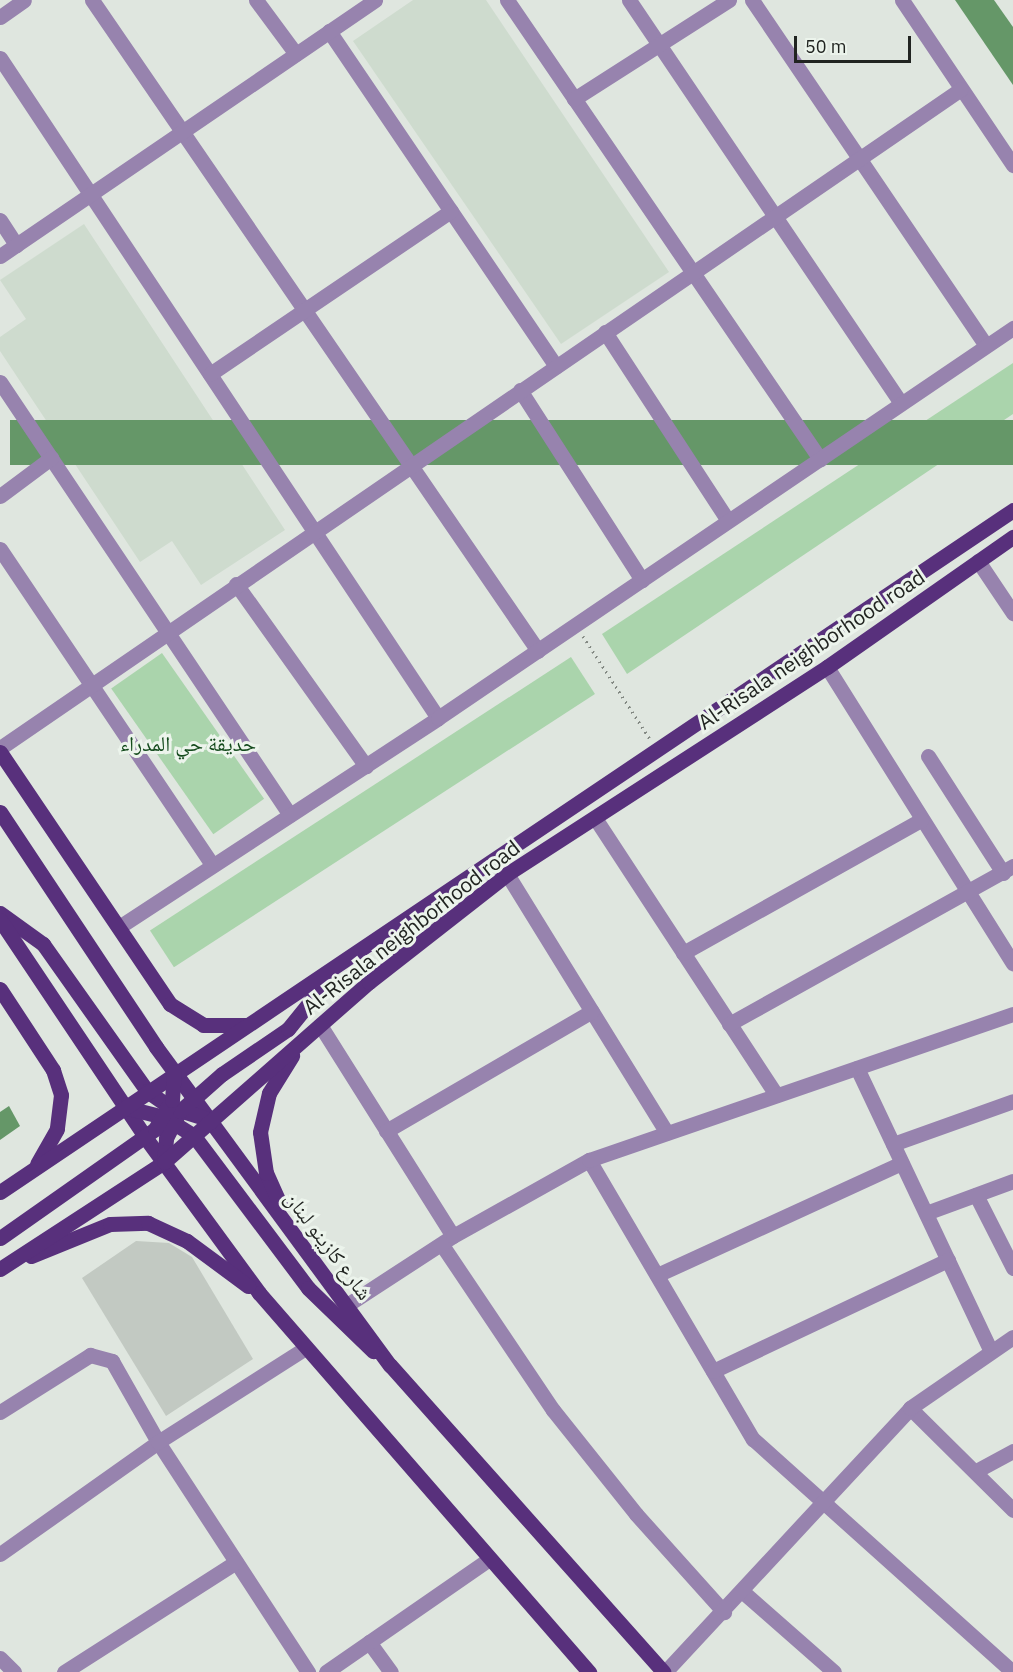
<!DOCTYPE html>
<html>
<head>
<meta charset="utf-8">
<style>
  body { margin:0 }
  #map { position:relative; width:1013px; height:1672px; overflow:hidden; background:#dfe6df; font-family:"IBM Plex Sans","Noto Naskh Arabic",sans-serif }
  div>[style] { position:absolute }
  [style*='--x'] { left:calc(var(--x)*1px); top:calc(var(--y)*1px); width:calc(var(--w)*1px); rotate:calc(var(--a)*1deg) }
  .built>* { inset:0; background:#cedbce }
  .green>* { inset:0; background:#aad4ac; transform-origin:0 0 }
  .water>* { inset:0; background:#659768; transform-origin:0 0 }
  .building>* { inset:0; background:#c2c9c2 }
  .path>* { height:3px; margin-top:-1.5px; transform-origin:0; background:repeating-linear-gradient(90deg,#828882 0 1.5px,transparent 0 6px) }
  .minor>* { height:15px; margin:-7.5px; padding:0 7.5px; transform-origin:7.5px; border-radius:7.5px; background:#9783ae }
  .major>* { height:15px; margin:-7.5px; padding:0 7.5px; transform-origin:7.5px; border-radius:7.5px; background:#58307c }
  span { translate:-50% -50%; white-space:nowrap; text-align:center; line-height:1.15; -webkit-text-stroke:6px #ecf4ec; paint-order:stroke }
  .street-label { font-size:21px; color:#212421 }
  .park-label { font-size:21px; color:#134a1c }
  .scale { position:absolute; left:794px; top:36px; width:117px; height:27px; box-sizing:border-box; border:3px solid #212421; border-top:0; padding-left:8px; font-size:18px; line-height:21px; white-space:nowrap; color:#212421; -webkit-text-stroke:4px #ecf4ec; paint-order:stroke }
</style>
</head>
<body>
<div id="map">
  <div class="built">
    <div style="clip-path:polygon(413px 0,486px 0,669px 272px,561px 344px,353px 41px)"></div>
    <div style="clip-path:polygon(84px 224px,285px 530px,201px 585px,172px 541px,140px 562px,0 351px,0 337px,26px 319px,0 280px)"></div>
  </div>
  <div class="green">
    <div style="clip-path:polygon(1013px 363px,1013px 414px,627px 674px,602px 634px)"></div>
    <div style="left:162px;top:653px;width:178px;height:62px;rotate:55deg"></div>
    <div style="left:571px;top:657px;width:44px;height:502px;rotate:57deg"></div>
  </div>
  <div class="water">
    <div style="clip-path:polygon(955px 0,994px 0,1013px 27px,1013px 85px)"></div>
    <div style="left:1013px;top:420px;width:45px;height:1003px;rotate:90deg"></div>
    <div style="clip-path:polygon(9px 1106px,20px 1126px,0 1140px,0 1112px)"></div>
  </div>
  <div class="building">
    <div style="clip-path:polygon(136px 1241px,169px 1243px,192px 1257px,253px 1359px,166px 1416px,82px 1278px)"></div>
  </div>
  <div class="path">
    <div style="--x:583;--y:636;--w:123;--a:57"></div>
  </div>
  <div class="minor">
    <div style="--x:92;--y:0;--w:789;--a:55.58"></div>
    <div style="--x:256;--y:0;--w:67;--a:53.5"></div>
    <div style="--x:507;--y:0;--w:556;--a:55.71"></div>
    <div style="--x:629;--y:0;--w:486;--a:56"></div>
    <div style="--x:752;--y:0;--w:417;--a:55.9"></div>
    <div style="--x:902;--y:0;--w:199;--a:56.1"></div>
    <div style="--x:0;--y:17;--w:29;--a:-35"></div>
    <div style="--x:329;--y:31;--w:405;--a:55.9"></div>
    <div style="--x:0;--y:58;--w:792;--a:56.43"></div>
    <div style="--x:574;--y:99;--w:184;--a:-32.6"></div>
    <div style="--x:0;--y:220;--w:30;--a:57"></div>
    <div style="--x:0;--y:256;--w:454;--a:-34.3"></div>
    <div style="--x:605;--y:332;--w:225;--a:56.9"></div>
    <div style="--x:210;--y:374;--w:291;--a:-34.1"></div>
    <div style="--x:0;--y:382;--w:521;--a:56.19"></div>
    <div style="--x:520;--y:390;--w:226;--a:57.3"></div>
    <div style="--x:0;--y:496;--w:64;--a:-36.7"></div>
    <div style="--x:0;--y:549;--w:381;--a:56.1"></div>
    <div style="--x:978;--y:561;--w:63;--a:56.1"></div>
    <div style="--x:236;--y:584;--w:224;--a:54.5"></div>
    <div style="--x:827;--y:667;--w:350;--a:57.9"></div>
    <div style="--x:0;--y:748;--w:1165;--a:-34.44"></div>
    <div style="--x:928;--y:756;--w:139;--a:57.3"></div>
    <div style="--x:595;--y:818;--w:331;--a:56.8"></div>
    <div style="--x:507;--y:874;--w:304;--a:58.3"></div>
    <div style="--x:119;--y:927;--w:381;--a:-33.2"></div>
    <div style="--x:438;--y:718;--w:695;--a:-34.15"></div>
    <div style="--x:683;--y:953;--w:273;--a:-29.2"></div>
    <div style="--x:729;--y:1024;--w:325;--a:-29.1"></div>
    <div style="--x:320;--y:1025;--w:249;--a:57.8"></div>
    <div style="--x:857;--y:1068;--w:313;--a:64.7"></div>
    <div style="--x:386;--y:1131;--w:238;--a:-30.2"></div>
    <div style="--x:893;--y:1144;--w:127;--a:-19.7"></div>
    <div style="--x:589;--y:1160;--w:324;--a:59.6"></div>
    <div style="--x:753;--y:1439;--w:349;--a:41.9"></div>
    <div style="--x:976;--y:1195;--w:82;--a:63.1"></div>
    <div style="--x:926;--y:1213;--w:93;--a:-20.2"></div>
    <div style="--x:442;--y:1245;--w:199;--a:56.1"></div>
    <div style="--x:553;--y:1410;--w:133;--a:51.4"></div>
    <div style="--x:636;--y:1514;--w:132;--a:48.1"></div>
    <div style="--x:657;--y:1275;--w:269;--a:-24.6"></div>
    <div style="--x:347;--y:1305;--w:126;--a:-33.1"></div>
    <div style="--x:453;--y:1236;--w:156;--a:-29.2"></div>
    <div style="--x:589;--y:1160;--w:448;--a:-19"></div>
    <div style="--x:713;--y:1371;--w:260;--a:-25.3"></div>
    <div style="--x:910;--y:1408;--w:145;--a:44.7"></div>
    <div style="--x:0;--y:1412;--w:107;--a:-32.3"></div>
    <div style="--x:90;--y:1355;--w:23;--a:15"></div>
    <div style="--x:112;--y:1361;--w:93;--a:60.4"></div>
    <div style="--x:158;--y:1442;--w:275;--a:56.9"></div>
    <div style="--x:976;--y:1471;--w:42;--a:-28.4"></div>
    <div style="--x:0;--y:1554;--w:194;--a:-35.3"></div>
    <div style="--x:158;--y:1442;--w:173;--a:-32.5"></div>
    <div style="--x:743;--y:1592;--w:121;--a:41.3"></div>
    <div style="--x:369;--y:1642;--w:37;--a:54"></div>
    <div style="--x:0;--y:1658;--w:20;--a:45"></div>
    <div style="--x:64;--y:1672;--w:204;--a:-32.6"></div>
    <div style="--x:326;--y:1672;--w:197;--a:-34.7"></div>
    <div style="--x:665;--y:1672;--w:360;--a:-47.1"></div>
    <div style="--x:910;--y:1408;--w:125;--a:-34.6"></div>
  </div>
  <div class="major">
    <div style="--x:0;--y:752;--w:304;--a:56"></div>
    <div style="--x:170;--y:1004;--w:39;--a:32"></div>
    <div style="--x:203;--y:1025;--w:43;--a:0"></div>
    <div style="--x:0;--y:812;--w:282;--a:56.4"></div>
    <div style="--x:156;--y:1047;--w:395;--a:53.7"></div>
    <div style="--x:390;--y:1365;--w:411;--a:48.3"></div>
    <div style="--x:0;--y:913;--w:53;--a:35.8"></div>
    <div style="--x:43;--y:944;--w:180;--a:54.7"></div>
    <div style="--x:147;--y:1091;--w:28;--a:35"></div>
    <div style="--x:170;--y:1107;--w:43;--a:17.6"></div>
    <div style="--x:0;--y:920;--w:261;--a:56.2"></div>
    <div style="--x:145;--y:1137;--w:193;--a:53.8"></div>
    <div style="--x:259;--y:1293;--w:503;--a:48.95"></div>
    <div style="--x:0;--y:989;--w:97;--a:56.8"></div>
    <div style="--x:53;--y:1070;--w:26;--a:72"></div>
    <div style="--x:61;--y:1095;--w:34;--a:97"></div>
    <div style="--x:57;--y:1129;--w:40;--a:119.7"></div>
    <div style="--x:124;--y:1107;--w:41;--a:14"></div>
    <div style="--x:164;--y:1117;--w:36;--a:32"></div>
    <div style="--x:194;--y:1136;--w:190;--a:53.1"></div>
    <div style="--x:308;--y:1288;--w:91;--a:44.1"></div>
    <div style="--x:164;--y:1162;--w:24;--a:-85"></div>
    <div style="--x:166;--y:1138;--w:30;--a:-63"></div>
    <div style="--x:180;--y:1111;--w:56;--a:-41.4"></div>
    <div style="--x:222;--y:1074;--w:80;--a:-34.3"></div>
    <div style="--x:288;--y:1029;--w:36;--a:-51"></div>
    <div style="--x:311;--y:1001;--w:25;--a:-67"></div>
    <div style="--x:0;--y:1192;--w:1221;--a:-33.95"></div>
    <div style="--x:280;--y:1204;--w:34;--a:-114"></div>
    <div style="--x:266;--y:1173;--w:41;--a:-98.3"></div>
    <div style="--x:260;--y:1132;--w:40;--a:-77"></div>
    <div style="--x:269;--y:1093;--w:44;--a:-58.1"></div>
    <div style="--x:0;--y:1238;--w:189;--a:-35.1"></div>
    <div style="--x:155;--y:1129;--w:34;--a:-60"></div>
    <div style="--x:172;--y:1100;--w:28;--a:-86"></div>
    <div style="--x:31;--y:1256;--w:85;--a:-22.1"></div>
    <div style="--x:110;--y:1224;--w:38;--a:-2"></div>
    <div style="--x:148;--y:1223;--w:43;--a:24.8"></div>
    <div style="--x:187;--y:1241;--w:76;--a:36.4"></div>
    <div style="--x:0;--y:1269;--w:196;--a:-33.1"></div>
    <div style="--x:164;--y:1162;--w:273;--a:-41.3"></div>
    <div style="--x:369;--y:982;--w:175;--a:-38"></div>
    <div style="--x:507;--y:874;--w:381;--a:-32.9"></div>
    <div style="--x:827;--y:667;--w:227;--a:-35"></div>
  </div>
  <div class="street-label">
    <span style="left:811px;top:649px;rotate:-34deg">Al-Risala neighborhood road</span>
    <span style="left:411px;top:927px;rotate:-38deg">Al-Risala neighborhood road</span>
    <span style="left:329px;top:1245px;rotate:53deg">شارع كازينو لبنان</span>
  </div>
  <div class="park-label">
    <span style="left:188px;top:743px">حديقة حي المدراء</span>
  </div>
  <div class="scale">50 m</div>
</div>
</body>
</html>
